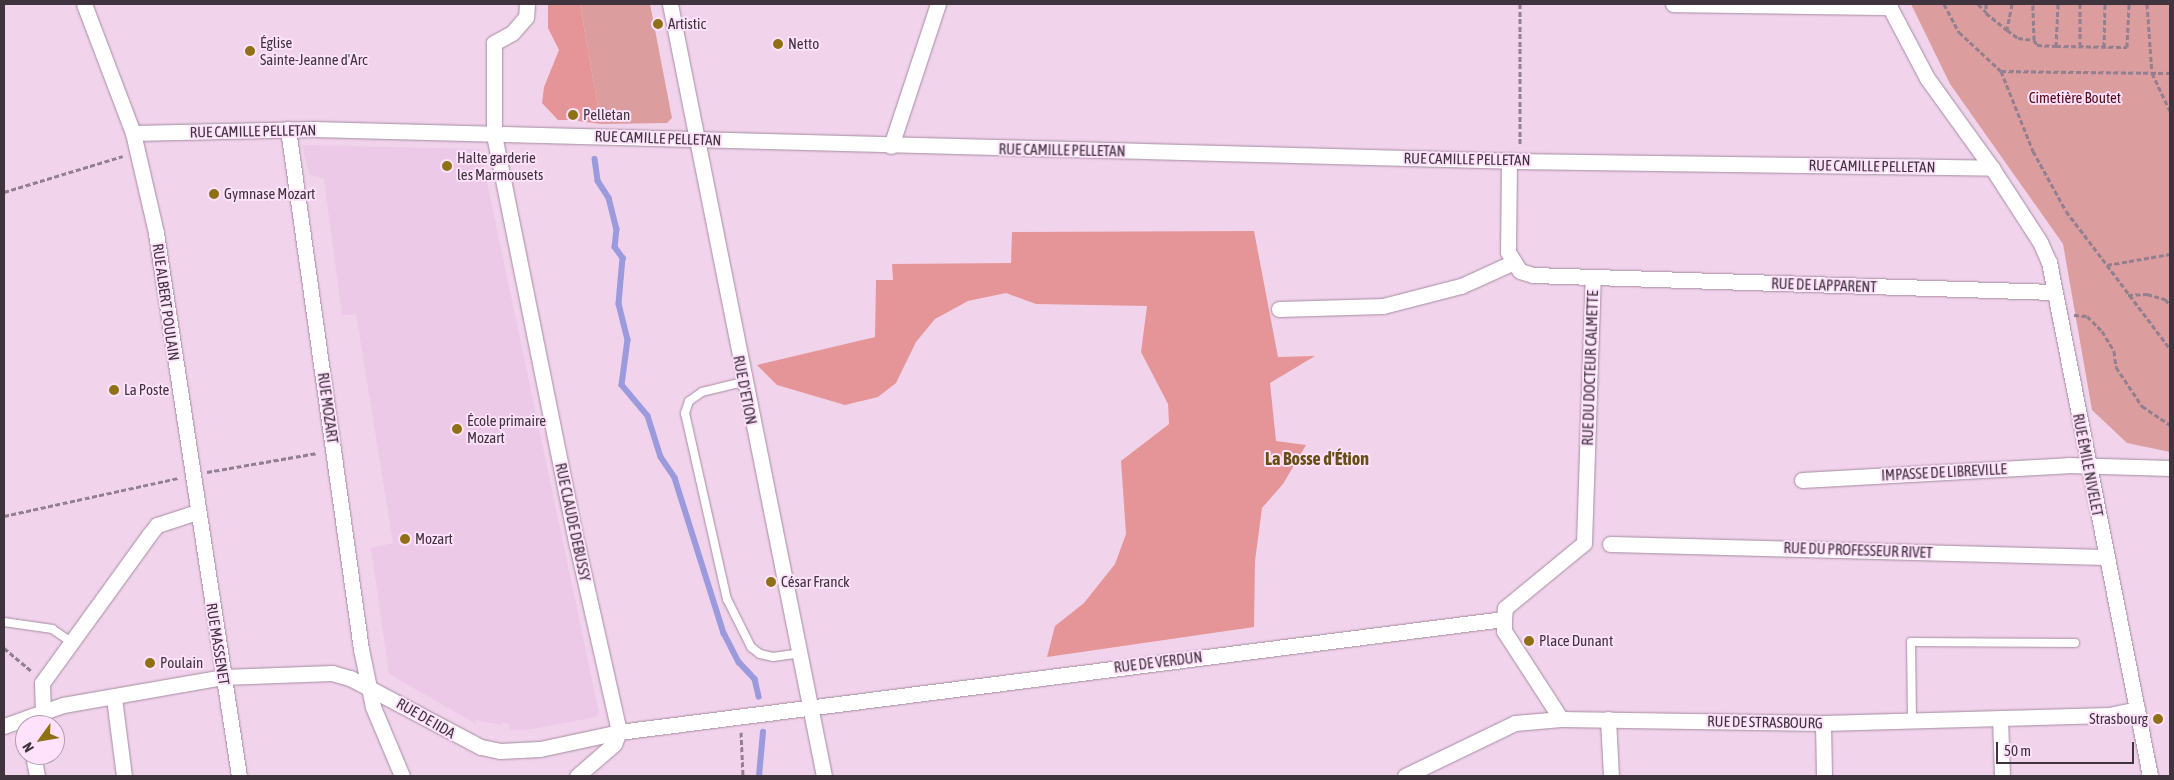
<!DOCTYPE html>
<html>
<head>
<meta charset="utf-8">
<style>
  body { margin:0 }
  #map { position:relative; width:2174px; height:780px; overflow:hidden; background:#f1d4ec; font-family:"Asap Condensed",sans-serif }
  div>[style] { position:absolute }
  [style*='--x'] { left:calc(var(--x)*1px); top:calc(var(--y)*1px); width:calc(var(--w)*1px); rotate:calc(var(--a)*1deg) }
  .built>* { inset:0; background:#ecc9e7 }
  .green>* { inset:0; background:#dc9d9e }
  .forest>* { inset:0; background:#e59597 }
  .stream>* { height:5.5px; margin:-2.75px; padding:0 2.75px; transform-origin:2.75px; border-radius:2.75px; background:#9b9adc }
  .path>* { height:3px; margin-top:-1.5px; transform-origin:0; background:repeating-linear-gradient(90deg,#927f8f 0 5px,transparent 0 7.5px) }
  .roads { filter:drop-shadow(0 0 1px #a58ba1) drop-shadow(0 0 1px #a58ba1) }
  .lane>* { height:8px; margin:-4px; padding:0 4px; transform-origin:4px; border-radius:4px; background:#fff }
  .street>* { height:15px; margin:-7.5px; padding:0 7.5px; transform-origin:7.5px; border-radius:7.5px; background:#fff }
  .dots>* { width:14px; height:14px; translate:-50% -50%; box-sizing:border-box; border:2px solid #fee1fa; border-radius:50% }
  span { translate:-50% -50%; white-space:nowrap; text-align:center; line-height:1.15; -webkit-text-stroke:4px #fee1fa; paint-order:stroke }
  .poi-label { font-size:15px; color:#3f343e }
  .left { translate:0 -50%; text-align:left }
  .right { translate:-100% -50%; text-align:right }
  .park-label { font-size:15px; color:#530c18 }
  .street-label { font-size:15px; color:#3f343e }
  .quarter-label { font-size:18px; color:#654f14; font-weight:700 }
  .frame { position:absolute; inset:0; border:5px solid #3f343e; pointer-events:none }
  .north { position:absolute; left:15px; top:715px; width:50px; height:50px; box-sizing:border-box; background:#fee1fa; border:1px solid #b29caf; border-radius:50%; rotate:238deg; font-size:14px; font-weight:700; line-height:20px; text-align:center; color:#3f343e }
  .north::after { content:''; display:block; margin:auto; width:18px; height:22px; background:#8f7015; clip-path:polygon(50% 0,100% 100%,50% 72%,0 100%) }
  .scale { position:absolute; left:1996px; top:742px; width:138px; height:22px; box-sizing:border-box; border:2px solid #3f343e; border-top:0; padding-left:6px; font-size:15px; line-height:18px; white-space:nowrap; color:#3f343e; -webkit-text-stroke:4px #fee1fa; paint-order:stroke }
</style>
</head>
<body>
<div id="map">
  <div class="built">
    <div style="clip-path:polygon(302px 145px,480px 149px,599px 713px,596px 717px,527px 730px,509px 730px,510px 724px,502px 722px,502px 725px,475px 720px,476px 724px,389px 674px,371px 548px,393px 543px,356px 314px,342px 315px,324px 179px,309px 174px)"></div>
  </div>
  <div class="green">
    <div style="clip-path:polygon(580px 4px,650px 4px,672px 118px,667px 123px,601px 124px)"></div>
    <div style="clip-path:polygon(1911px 4px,2170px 4px,2170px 452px,2127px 443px,2092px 410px,2063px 244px,1950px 84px)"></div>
  </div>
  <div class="forest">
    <div style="clip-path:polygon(548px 4px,580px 4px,601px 124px,578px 121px,578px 109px,569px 109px,569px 120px,558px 120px,542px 103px,544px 87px,559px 50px,548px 28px)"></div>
    <div style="clip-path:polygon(1254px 231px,1278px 357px,1315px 356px,1270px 383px,1276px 441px,1306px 445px,1283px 484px,1262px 508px,1255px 561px,1254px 627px,1047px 657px,1055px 626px,1084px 603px,1115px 564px,1126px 534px,1121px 461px,1169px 424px,1168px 404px,1141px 352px,1147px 306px,1036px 304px,1006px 293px,968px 301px,935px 319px,916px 342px,896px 383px,878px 397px,845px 405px,777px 385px,757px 365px,875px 337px,876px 280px,893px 280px,892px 264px,1011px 263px,1012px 232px)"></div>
  </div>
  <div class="stream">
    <div style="--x:595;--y:159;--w:22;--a:82"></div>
    <div style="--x:598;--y:181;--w:20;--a:57"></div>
    <div style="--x:609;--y:198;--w:32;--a:76"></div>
    <div style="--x:617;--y:229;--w:18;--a:96"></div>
    <div style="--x:615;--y:247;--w:14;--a:54"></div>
    <div style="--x:623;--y:258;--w:46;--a:95"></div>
    <div style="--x:619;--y:304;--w:37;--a:76"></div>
    <div style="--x:628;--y:340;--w:45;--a:97.6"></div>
    <div style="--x:622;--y:385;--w:40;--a:50"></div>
    <div style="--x:648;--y:416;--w:43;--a:72.4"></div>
    <div style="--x:661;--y:457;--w:25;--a:56"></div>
    <div style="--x:675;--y:478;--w:163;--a:72.5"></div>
    <div style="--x:724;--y:633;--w:33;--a:63"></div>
    <div style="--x:739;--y:662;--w:23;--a:47"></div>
    <div style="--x:755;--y:679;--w:18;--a:77"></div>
    <div style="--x:759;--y:776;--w:44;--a:-84.8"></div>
  </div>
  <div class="path">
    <div style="--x:1520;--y:4;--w:141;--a:90"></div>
    <div style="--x:1944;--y:4;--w:32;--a:62"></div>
    <div style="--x:1959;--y:32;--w:57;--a:42.9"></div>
    <div style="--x:2001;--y:71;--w:169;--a:0.7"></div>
    <div style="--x:1978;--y:4;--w:11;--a:45"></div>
    <div style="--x:1986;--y:4;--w:9;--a:90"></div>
    <div style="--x:1986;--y:13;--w:27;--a:39"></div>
    <div style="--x:2012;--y:4;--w:26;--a:101"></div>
    <div style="--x:2007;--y:30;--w:14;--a:36"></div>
    <div style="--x:2018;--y:38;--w:16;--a:7"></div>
    <div style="--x:2034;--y:40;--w:36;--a:-92"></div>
    <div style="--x:2058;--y:4;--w:42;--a:92.7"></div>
    <div style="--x:2056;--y:46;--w:71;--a:0.8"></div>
    <div style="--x:2127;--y:47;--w:43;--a:-87.3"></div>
    <div style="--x:2147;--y:4;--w:69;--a:85.9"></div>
    <div style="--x:2152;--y:73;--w:42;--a:64.7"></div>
    <div style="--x:2034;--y:40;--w:6;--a:59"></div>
    <div style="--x:2037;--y:45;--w:19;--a:3"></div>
    <div style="--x:2080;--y:46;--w:42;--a:-90"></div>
    <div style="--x:2104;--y:47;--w:43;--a:-88.7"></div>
    <div style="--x:2001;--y:71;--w:86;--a:68.2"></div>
    <div style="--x:2033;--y:151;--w:68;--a:61.2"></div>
    <div style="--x:2066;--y:211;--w:68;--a:52.8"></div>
    <div style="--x:2107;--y:265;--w:64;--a:-9.9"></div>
    <div style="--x:4;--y:192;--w:124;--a:-16.8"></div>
    <div style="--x:2107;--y:265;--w:105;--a:53.1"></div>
    <div style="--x:2128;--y:295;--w:19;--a:-3"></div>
    <div style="--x:2147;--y:294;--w:19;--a:16"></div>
    <div style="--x:2165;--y:299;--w:8;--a:50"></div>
    <div style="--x:2074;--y:315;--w:13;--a:4"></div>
    <div style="--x:2087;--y:316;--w:21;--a:45"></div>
    <div style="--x:2102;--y:331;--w:23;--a:59"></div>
    <div style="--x:2114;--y:351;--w:16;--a:83"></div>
    <div style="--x:2116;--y:367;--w:47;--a:56.3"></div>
    <div style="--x:2142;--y:406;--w:34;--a:34"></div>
    <div style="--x:207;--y:472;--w:112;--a:-9.8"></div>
    <div style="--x:4;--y:516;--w:179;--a:-12.3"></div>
    <div style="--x:4;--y:648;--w:35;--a:40"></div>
    <div style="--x:741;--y:732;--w:44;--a:87.4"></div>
  </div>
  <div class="roads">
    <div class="lane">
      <div style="--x:743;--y:382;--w:42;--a:166.3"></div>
      <div style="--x:702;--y:392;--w:16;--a:145"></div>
      <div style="--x:689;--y:401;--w:13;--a:108"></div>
      <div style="--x:685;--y:413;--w:191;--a:77.3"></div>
      <div style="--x:727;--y:599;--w:54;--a:63.4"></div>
      <div style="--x:751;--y:647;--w:11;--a:38"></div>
      <div style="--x:760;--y:654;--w:13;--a:13"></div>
      <div style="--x:773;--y:657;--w:27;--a:-8"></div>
      <div style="--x:4;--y:622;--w:49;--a:8.3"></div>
      <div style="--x:52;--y:629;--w:23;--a:34"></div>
      <div style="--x:1912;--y:721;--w:79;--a:-90.7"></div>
      <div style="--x:1911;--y:642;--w:164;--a:0.3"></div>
    </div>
    <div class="street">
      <div style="--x:84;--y:4;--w:138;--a:69.2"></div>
      <div style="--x:133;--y:133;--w:103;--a:77"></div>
      <div style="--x:156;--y:233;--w:549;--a:81.31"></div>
      <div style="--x:527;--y:4;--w:13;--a:94"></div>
      <div style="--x:526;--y:17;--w:21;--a:131"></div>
      <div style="--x:512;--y:33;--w:21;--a:151"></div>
      <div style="--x:494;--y:43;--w:92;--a:90"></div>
      <div style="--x:494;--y:135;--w:418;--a:78.6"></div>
      <div style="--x:577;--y:545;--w:192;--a:77.3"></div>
      <div style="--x:619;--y:732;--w:13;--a:113"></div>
      <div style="--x:614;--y:744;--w:49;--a:139.1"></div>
      <div style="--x:670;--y:4;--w:787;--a:78.72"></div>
      <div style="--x:1673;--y:4;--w:217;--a:0.8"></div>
      <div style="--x:1888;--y:4;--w:84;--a:62.2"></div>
      <div style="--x:1927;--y:78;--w:111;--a:54.2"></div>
      <div style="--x:1992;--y:168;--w:88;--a:57"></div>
      <div style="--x:2040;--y:242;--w:22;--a:66"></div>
      <div style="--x:2049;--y:262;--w:524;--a:78.88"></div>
      <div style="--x:288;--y:129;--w:525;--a:82.01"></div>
      <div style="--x:361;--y:649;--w:59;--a:78.3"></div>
      <div style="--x:373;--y:707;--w:75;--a:67.2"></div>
      <div style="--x:133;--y:133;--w:180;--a:-1.3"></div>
      <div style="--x:313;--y:129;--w:1207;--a:1.52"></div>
      <div style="--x:1520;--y:161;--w:472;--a:0.8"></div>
      <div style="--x:891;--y:146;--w:150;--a:-71.7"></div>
      <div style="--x:1509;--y:160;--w:92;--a:90.6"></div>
      <div style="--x:1508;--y:252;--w:22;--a:58"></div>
      <div style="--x:1520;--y:271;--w:14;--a:17"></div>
      <div style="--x:1533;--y:275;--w:522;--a:1.87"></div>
      <div style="--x:1279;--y:309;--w:104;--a:-1.7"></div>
      <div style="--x:1383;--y:306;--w:81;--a:-14.4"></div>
      <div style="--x:1461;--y:286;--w:56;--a:-24.3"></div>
      <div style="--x:1802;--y:480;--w:266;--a:-3.2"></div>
      <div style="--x:2068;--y:465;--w:102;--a:1.7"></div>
      <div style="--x:1610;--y:544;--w:496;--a:1.5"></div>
      <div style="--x:114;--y:698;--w:79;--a:82.7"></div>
      <div style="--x:43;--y:712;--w:29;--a:-92"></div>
      <div style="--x:42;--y:683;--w:183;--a:-54.1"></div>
      <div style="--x:149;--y:535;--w:13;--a:-51"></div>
      <div style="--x:157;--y:525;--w:42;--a:-18"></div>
      <div style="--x:2000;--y:718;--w:58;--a:88"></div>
      <div style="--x:1561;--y:719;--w:105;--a:-122.9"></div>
      <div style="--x:1504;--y:631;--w:12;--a:-90"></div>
      <div style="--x:1504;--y:619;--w:11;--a:-85"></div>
      <div style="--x:1505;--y:608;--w:102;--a:-39.4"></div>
      <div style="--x:1584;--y:543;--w:266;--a:-88.1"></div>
      <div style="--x:1608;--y:719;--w:57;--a:87"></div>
      <div style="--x:1823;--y:723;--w:53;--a:88.9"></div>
      <div style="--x:4;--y:726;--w:63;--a:-19.6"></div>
      <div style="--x:63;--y:705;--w:162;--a:-9.9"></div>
      <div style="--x:223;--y:677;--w:109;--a:-2.1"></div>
      <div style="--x:332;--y:673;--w:19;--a:16"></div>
      <div style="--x:350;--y:678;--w:148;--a:27.8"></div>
      <div style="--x:481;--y:747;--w:19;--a:12"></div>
      <div style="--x:500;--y:751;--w:40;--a:-2.9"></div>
      <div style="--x:540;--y:749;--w:81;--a:-12.1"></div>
      <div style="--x:619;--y:732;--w:892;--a:-7.28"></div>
      <div style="--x:33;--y:755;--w:21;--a:79"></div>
      <div style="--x:1405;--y:776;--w:122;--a:-25.7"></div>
      <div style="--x:1515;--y:723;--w:46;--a:-5"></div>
      <div style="--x:1561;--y:719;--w:262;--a:0.9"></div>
      <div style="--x:1823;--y:723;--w:286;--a:-1.6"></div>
      <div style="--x:2109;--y:715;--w:29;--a:-12"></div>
    </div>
  </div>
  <div class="dots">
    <div style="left:658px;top:24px;background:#8f7015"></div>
    <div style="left:778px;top:44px;background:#8f7015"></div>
    <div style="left:250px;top:51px;background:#8f7015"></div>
    <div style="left:573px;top:115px;background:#8f7015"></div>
    <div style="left:447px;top:166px;background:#8f7015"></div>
    <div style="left:214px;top:194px;background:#8f7015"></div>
    <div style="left:114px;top:390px;background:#8f7015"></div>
    <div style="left:457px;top:429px;background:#8f7015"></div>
    <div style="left:405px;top:539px;background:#8f7015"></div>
    <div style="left:771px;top:582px;background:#8f7015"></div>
    <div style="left:1529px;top:641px;background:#8f7015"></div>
    <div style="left:150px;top:663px;background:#8f7015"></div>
    <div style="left:2158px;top:719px;background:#8f7015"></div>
  </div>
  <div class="poi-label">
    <span class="left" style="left:668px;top:24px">Artistic</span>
    <span class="left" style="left:260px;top:51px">Église<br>Sainte-Jeanne d'Arc</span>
    <span class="left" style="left:788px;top:44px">Netto</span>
    <span class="left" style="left:583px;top:115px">Pelletan</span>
    <span class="left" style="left:457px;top:166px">Halte garderie<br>les Marmousets</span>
    <span class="left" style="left:224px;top:194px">Gymnase Mozart</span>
    <span class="left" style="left:124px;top:390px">La Poste</span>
    <span class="left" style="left:467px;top:429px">École primaire<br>Mozart</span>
    <span class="left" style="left:415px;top:539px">Mozart</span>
    <span class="left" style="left:781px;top:582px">César Franck</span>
    <span class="left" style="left:1539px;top:641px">Place Dunant</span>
    <span class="left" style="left:160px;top:663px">Poulain</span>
    <span class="right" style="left:2148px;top:719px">Strasbourg</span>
  </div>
  <div class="park-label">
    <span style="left:2075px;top:98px">Cimetière Boutet</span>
  </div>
  <div class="street-label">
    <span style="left:253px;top:131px;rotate:-1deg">RUE CAMILLE PELLETAN</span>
    <span style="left:658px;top:138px;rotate:2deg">RUE CAMILLE PELLETAN</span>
    <span style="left:1062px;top:150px;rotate:1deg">RUE CAMILLE PELLETAN</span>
    <span style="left:1467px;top:159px;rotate:1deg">RUE CAMILLE PELLETAN</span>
    <span style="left:1872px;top:166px;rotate:1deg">RUE CAMILLE PELLETAN</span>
    <span style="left:1824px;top:285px;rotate:2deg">RUE DE LAPPARENT</span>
    <span style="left:166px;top:302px;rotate:82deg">RUE ALBERT POULAIN</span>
    <span style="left:1590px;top:368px;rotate:-88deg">RUE DU DOCTEUR CALMETTE</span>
    <span style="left:745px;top:390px;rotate:79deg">RUE D'ETION</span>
    <span style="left:328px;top:408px;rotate:82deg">RUE MOZART</span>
    <span style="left:2088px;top:465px;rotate:79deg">RUE ÉMILE NIVELET</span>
    <span style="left:1944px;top:472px;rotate:-3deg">IMPASSE DE LIBREVILLE</span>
    <span style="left:573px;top:522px;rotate:78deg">RUE CLAUDE DEBUSSY</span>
    <span style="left:1858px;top:550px;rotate:2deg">RUE DU PROFESSEUR RIVET</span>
    <span style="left:218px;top:644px;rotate:81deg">RUE MASSENET</span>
    <span style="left:1158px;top:662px;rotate:-7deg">RUE DE VERDUN</span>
    <span style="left:426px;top:718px;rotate:30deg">RUE DE IIDA</span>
    <span style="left:1765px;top:722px;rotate:1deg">RUE DE STRASBOURG</span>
  </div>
  <div class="quarter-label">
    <span style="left:1317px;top:459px">La Bosse d'Étion</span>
  </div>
  <div class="frame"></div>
  <div class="north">N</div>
  <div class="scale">50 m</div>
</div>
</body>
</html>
